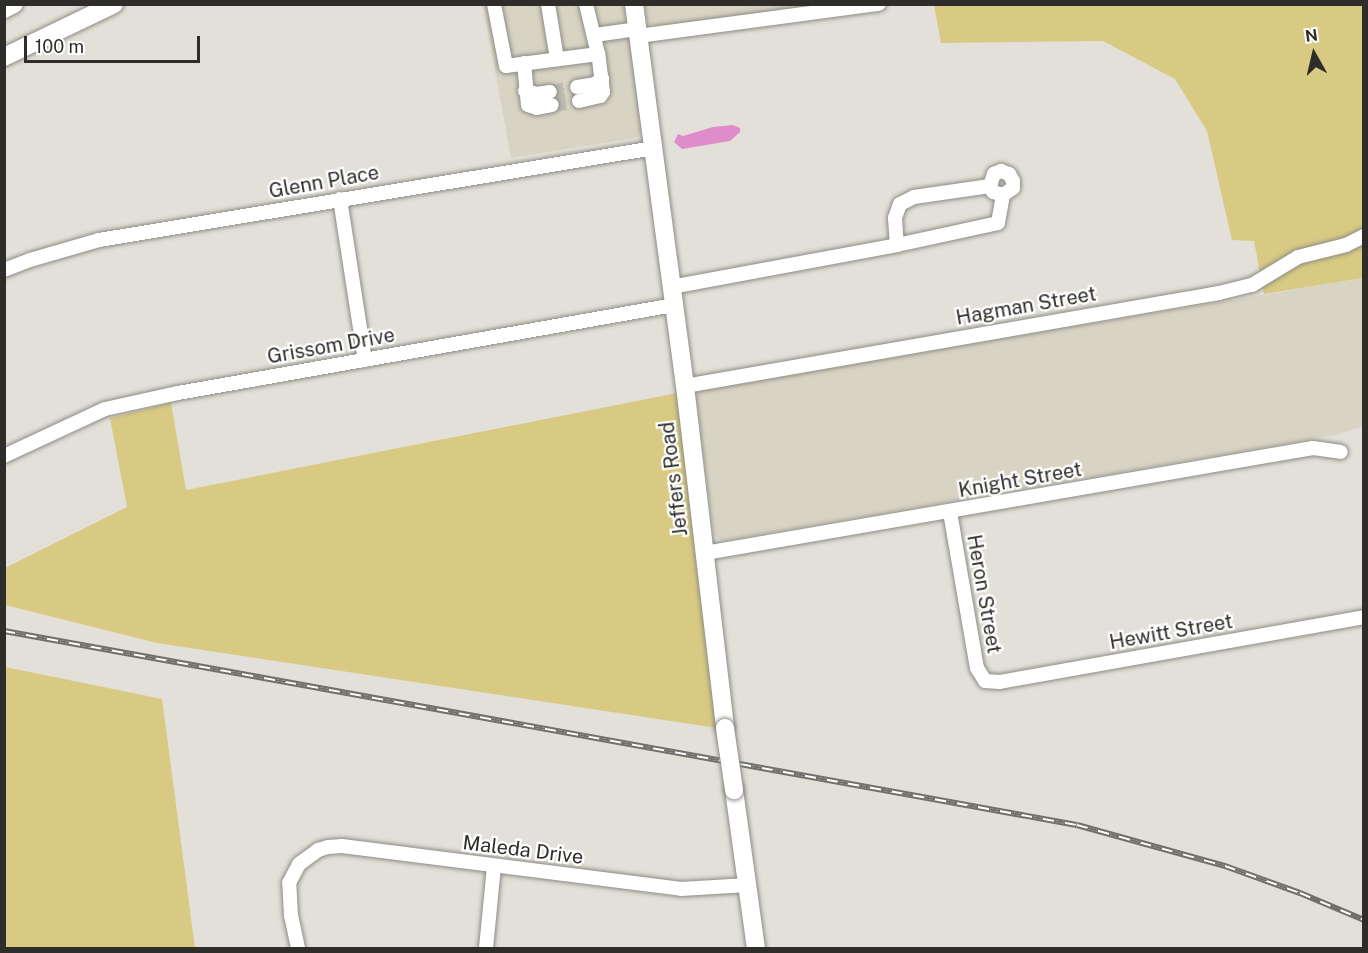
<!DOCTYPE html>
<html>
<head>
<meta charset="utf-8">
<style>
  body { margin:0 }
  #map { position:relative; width:1368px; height:953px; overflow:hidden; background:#e2e0d8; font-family:"Public Sans",sans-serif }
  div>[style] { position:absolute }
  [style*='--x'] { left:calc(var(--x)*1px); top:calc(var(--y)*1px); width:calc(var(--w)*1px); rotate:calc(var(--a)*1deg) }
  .built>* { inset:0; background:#d7d4c4 }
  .green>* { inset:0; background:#d8ca83 }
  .water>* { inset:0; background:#df8ccb }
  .minor-tunnel>* { height:14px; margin-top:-7px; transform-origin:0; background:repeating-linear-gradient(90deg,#bebcb5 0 14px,transparent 0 21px) }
  .roads { filter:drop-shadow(0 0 2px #8d8c84) drop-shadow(0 0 2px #8d8c84) }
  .minor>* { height:14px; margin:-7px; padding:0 7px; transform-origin:7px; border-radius:7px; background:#fff }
  .major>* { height:18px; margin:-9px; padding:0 9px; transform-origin:9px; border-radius:9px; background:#fff }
  .rail>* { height:6px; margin-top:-3px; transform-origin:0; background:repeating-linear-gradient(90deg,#fff 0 11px,#706f6a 0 22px); box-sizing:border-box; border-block:2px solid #706f6a }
  .bridges { filter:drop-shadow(0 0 2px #8d8c84) drop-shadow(0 0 2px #8d8c84) }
  .major-bridge>* { height:18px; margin:-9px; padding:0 9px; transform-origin:9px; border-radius:9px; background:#fff }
  span { translate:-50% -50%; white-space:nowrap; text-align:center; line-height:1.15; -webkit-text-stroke:4.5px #fff; paint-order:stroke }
  .street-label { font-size:20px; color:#2e2d2a }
  .frame { position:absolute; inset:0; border:6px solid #2e2d2a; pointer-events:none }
  .north { position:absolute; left:1284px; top:24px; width:60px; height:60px; -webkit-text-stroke:4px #fff; paint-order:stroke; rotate:352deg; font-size:16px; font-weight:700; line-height:24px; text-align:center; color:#2e2d2a }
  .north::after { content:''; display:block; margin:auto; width:21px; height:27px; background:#2e2d2a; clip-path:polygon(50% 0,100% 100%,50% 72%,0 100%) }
  .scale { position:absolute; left:24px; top:36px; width:176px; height:27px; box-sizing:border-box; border:3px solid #2e2d2a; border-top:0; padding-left:8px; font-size:18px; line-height:21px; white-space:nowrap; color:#2e2d2a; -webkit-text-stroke:4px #fff; paint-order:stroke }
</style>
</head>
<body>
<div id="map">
  <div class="built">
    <div style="clip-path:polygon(483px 5px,625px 5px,641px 126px,640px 134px,634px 138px,511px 158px)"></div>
    <div style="clip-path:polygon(645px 5px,645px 4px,815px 5px,658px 26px,647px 23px)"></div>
    <div style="clip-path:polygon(1363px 278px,1363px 426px,1340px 434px,731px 539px,722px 540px,714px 536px,696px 399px,700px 390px)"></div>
  </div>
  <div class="green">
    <div style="clip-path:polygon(934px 5px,1363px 5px,1363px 278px,1264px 294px,1254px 241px,1232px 240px,1207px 131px,1175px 79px,1103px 41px,941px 43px)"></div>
    <div style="clip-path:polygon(677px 393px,717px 728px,157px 643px,5px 605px,5px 568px,127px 507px,110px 418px,171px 403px,186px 490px)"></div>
    <div style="clip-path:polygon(5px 667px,162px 699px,195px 948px,5px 948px)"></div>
  </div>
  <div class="water">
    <div style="clip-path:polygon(733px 125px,740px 128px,740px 132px,730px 141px,682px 149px,674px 142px,678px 134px,683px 136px,713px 127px)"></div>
  </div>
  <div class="minor-tunnel">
    <div style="--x:550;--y:92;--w:27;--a:-10"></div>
    <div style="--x:552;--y:105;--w:27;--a:-8"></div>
  </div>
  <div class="roads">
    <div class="minor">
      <div style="--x:494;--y:4;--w:63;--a:79"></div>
      <div style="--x:506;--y:66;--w:93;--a:-7.4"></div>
      <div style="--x:598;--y:54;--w:51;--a:-103.5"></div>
      <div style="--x:548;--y:4;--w:56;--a:80.7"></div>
      <div style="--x:595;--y:35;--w:42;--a:-8.1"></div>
      <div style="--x:638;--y:36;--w:243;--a:-7.6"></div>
      <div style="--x:524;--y:63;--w:42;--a:84.6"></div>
      <div style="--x:528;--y:105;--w:9;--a:18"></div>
      <div style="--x:537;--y:108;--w:15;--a:-11"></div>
      <div style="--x:577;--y:87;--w:18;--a:-9"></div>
      <div style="--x:595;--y:84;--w:9;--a:-36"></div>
      <div style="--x:525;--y:91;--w:12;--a:14"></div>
      <div style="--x:537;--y:94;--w:13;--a:-9"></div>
      <div style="--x:579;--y:101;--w:22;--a:-13"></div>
      <div style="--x:600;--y:96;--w:5;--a:-53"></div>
      <div style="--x:603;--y:92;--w:38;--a:-97"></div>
      <div style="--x:990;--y:186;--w:13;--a:-72"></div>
      <div style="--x:994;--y:174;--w:8;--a:-23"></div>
      <div style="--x:1001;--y:171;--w:9;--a:21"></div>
      <div style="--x:1009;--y:174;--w:8;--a:60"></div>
      <div style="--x:1013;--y:181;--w:7;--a:90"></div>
      <div style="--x:1013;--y:188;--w:12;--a:145"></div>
      <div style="--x:340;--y:199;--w:163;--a:81.2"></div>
      <div style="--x:4;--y:270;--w:28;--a:-21"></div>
      <div style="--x:30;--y:260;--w:72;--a:-16.2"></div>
      <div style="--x:99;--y:240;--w:563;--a:-9.41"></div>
      <div style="--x:671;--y:287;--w:230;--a:-10.5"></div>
      <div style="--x:897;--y:245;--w:103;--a:-12.3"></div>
      <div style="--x:998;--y:223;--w:28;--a:-80"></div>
      <div style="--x:1003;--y:195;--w:10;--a:-163"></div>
      <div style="--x:993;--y:192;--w:7;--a:-117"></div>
      <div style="--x:990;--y:186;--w:77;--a:171.8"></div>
      <div style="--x:914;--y:197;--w:16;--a:153"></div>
      <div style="--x:900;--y:204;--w:15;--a:110"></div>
      <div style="--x:895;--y:218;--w:27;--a:86"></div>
      <div style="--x:685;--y:386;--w:542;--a:-9.88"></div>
      <div style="--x:1219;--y:293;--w:34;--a:-14"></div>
      <div style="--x:1252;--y:285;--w:54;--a:-31.3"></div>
      <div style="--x:1298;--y:257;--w:49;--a:-14"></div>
      <div style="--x:1346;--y:245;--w:20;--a:-27"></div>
      <div style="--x:4;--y:456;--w:111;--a:-25"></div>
      <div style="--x:105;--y:409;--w:75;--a:-12.4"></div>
      <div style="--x:178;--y:393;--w:504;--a:-10.06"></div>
      <div style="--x:950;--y:512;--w:158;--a:80.2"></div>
      <div style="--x:977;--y:668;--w:15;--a:58"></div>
      <div style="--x:985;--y:681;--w:15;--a:4"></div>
      <div style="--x:1000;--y:682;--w:370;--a:-10.1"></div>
      <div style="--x:705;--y:553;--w:617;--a:-9.8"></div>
      <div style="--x:1313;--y:448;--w:28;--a:8"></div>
      <div style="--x:298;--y:948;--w:33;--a:-102"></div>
      <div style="--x:291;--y:916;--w:33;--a:-93"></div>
      <div style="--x:289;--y:883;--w:21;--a:-62"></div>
      <div style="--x:299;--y:864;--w:24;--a:-36"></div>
      <div style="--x:318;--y:850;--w:10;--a:-17"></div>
      <div style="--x:328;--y:847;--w:14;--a:-4"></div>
      <div style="--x:342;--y:846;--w:342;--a:7.2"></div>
      <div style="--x:681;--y:889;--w:67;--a:-3.4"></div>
      <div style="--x:486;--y:948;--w:82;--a:-84.4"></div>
    </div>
    <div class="major">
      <div style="--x:634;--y:4;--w:385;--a:82.4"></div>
      <div style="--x:685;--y:386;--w:344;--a:83.3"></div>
      <div style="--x:4;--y:9;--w:11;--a:-27"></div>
      <div style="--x:4;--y:57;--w:122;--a:-25.7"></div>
      <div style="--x:734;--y:790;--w:160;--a:82.1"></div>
    </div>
  </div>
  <div class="rail">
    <div style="--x:4;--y:631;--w:1090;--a:10.25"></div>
    <div style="--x:1077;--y:825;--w:154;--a:15.5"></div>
    <div style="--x:1225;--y:866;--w:80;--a:19.8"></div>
    <div style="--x:1300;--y:893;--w:69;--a:22.9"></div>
  </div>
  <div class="bridges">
    <div class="major-bridge">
      <div style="--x:725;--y:728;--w:63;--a:81.7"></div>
    </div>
  </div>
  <div class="street-label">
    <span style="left:324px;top:182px;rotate:-10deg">Glenn Place</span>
    <span style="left:1026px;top:306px;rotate:-10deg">Hagman Street</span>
    <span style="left:331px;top:346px;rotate:-10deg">Grissom Drive</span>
    <span style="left:674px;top:479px;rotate:-97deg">Jeffers Road</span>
    <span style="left:1020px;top:480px;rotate:-10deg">Knight Street</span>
    <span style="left:984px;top:594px;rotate:80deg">Heron Street</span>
    <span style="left:1171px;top:632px;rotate:-10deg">Hewitt Street</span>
    <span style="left:523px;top:850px;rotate:7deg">Maleda Drive</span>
  </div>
  <div class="frame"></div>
  <div class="north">N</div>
  <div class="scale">100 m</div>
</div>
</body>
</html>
